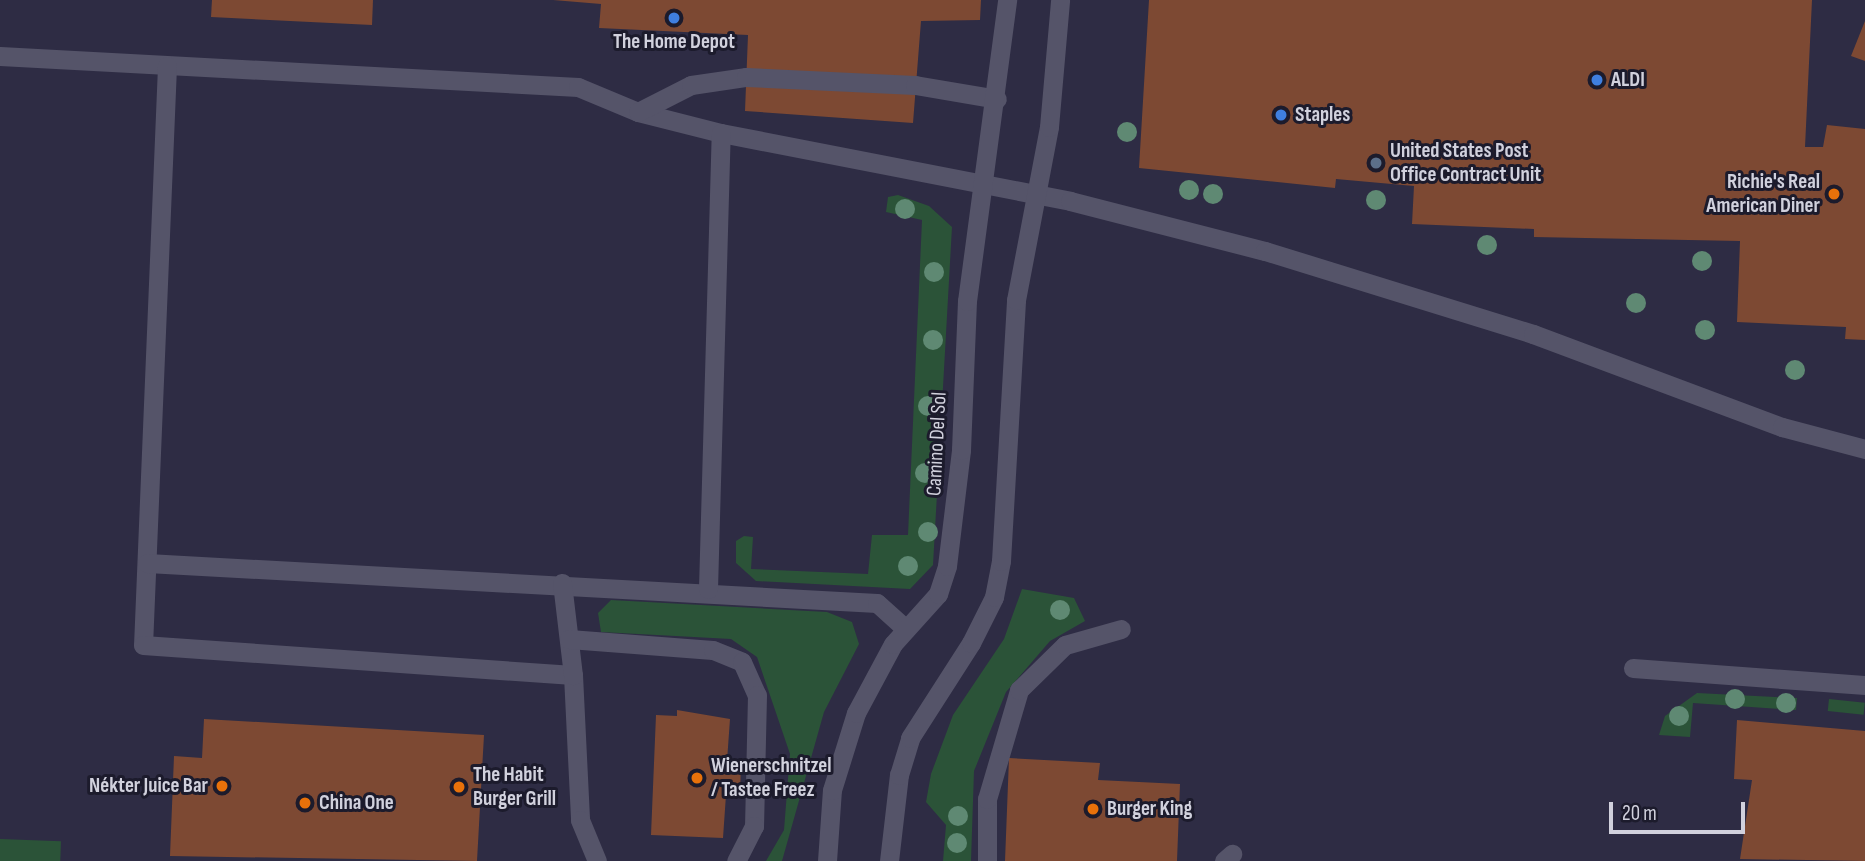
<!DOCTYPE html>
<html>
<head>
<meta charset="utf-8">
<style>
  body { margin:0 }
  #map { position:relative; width:1865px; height:861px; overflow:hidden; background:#252537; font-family:"Sofia Sans Condensed",sans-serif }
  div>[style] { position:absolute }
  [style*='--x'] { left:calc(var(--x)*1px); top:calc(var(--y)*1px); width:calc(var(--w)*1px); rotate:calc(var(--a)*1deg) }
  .built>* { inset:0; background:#2e2c44; transform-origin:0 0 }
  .green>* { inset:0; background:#2b5338; transform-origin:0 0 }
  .building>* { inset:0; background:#7d4933 }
  .service>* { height:19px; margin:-9.5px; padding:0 9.5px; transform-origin:9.5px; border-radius:9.5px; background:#555469 }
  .minor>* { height:19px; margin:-9.5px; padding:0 9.5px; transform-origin:9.5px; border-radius:9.5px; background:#555469 }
  .trees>* { width:20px; height:20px; margin:-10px; border-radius:50%; background:#5f8973 }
  .dots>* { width:19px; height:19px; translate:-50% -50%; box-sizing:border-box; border:4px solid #1c1b2c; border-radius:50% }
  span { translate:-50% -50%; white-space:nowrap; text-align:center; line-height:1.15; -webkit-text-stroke:6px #1c1b2c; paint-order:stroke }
  .poi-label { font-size:21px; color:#d1d1dd; font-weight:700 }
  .left { translate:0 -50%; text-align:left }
  .right { translate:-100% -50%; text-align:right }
  .street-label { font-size:21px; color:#d1d1dd }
  .scale { position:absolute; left:1609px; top:802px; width:136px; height:32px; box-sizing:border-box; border:4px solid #d1d1dd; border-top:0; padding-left:9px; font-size:21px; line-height:24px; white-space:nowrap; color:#d1d1dd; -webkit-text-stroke:5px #1c1b2c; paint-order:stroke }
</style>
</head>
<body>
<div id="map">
  <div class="built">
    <div style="left:0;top:0;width:1865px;height:861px"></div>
  </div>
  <div class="green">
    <div style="clip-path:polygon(898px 195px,929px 206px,952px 227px,933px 565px,910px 589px,756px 581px,736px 563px,736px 541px,744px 536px,753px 537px,751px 569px,868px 574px,872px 535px,908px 535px,922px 220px,886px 212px,888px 197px)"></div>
    <div style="clip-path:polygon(1022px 589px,1074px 598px,1085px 621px,1050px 641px,1006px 692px,974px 771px,971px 861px,943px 861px,946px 825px,926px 802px,931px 774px,953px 715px,1004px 639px)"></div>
    <div style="clip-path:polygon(611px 600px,827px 612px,852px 622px,859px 644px,824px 712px,782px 861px,766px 861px,784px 830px,790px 754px,757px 657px,731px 639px,601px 632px,598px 613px)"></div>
    <div style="clip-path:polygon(1697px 693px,1797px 698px,1796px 710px,1693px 703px,1690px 737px,1659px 735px,1665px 716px)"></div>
    <div style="left:1829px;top:699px;width:36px;height:12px;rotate:6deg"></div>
    <div style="left:0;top:839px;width:61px;height:22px;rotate:2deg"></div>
  </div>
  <div class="building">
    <div style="clip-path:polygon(212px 0,373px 0,372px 25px,211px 17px)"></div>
    <div style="clip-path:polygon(553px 0,981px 0,980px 20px,921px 21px,913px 123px,745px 111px,748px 35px,599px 28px,601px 4px)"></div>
    <div style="clip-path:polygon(1149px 0,1812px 0,1805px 147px,1823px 147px,1827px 125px,1865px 129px,1865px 340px,1845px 339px,1846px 327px,1737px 322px,1740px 241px,1534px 237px,1534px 229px,1412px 224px,1414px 186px,1336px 179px,1335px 188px,1139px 168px)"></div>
    <div style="clip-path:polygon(1865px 21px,1865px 61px,1851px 56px)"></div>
    <div style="clip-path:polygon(677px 710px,730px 719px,727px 761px,741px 761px,740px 796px,726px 795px,723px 838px,651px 835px,656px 715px,677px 716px)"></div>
    <div style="clip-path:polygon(204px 719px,484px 735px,477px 861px,170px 856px,174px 756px,202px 758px)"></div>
    <div style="clip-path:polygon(1737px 720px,1865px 731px,1865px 861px,1740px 859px,1752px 780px,1734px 779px)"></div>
    <div style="clip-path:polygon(1009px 758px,1100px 763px,1098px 780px,1180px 784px,1177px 861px,1005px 861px)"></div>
  </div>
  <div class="service">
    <div style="--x:0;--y:56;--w:579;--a:3.07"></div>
    <div style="--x:578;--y:87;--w:65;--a:22.6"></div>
    <div style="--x:638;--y:112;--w:86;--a:14.2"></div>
    <div style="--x:721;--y:133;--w:356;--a:11"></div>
    <div style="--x:1070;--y:201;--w:201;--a:14.4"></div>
    <div style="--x:1265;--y:251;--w:281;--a:17.2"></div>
    <div style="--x:1533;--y:334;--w:266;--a:20.5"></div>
    <div style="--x:1782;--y:427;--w:86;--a:14.8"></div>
    <div style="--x:167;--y:66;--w:579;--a:92.37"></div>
    <div style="--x:143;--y:645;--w:431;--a:4"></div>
    <div style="--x:573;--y:675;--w:145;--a:87.2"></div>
    <div style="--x:580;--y:820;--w:44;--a:67.5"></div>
    <div style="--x:638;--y:112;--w:59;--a:-27"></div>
    <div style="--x:691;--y:85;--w:56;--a:-8.3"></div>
    <div style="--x:746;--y:77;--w:169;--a:2.7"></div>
    <div style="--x:915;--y:85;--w:83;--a:9.7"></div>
    <div style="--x:147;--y:563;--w:731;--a:3.14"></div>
    <div style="--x:877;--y:603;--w:39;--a:42"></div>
    <div style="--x:562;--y:583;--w:93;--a:83.2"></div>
    <div style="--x:708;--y:589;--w:456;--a:-88.4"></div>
    <div style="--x:569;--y:639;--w:144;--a:4.4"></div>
    <div style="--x:713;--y:650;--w:31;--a:22"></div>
    <div style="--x:742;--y:662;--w:36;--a:66"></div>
    <div style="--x:757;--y:695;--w:131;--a:91.3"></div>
    <div style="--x:754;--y:826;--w:39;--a:117"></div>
    <div style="--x:1633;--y:668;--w:233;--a:4.2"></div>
    <div style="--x:987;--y:861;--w:62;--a:-90"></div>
    <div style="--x:987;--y:799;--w:114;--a:-73.6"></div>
    <div style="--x:1019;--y:690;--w:64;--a:-44.4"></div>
    <div style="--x:1065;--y:645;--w:58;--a:-15.9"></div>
    <div style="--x:1224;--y:861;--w:11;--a:-41"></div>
  </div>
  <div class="minor">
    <div style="--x:827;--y:861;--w:71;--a:-86"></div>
    <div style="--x:832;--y:790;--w:81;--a:-72.7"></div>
    <div style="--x:856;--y:713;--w:78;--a:-61.8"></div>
    <div style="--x:893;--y:644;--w:67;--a:-48"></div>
    <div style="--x:938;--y:594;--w:29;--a:-72"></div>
    <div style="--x:947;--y:566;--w:117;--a:-83.1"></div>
    <div style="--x:961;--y:450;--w:149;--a:-87.7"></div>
    <div style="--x:967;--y:301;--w:304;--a:-82.4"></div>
    <div style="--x:889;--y:861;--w:87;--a:-83.4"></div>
    <div style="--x:899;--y:775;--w:39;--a:-73"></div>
    <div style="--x:910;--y:738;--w:113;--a:-57.3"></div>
    <div style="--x:971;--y:643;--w:51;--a:-63.4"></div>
    <div style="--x:994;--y:597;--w:37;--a:-79"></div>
    <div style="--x:1001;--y:561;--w:261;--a:-86.7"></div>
    <div style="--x:1016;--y:300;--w:176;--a:-79.2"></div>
    <div style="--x:1049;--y:127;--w:127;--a:-85"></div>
  </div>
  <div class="trees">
    <div style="left:1127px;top:132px"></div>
    <div style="left:1189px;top:190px"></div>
    <div style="left:1213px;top:194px"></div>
    <div style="left:1376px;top:200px"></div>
    <div style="left:905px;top:209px"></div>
    <div style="left:1487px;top:245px"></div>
    <div style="left:1702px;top:261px"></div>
    <div style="left:934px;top:272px"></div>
    <div style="left:1636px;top:303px"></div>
    <div style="left:1705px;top:330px"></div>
    <div style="left:933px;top:340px"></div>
    <div style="left:1795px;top:370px"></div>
    <div style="left:928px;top:406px"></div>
    <div style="left:925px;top:473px"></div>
    <div style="left:928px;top:532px"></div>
    <div style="left:908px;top:566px"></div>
    <div style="left:1060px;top:610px"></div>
    <div style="left:1735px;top:699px"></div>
    <div style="left:1786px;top:703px"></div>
    <div style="left:1679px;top:716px"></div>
    <div style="left:958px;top:816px"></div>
    <div style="left:957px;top:843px"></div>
  </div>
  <div class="dots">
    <div style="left:674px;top:18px;background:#3f7fe0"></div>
    <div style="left:1597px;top:80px;background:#3f7fe0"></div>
    <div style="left:1281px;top:115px;background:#3f7fe0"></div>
    <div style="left:1376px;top:163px;background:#5c6f8a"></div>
    <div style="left:1834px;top:194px;background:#e8710a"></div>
    <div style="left:697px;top:778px;background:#e8710a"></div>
    <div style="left:222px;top:786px;background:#e8710a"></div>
    <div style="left:459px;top:787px;background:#e8710a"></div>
    <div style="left:305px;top:803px;background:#e8710a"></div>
    <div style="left:1093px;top:809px;background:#e8710a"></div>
  </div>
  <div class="poi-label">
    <span style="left:674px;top:42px">The Home Depot</span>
    <span class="left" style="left:1611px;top:80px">ALDI</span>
    <span class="left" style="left:1295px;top:115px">Staples</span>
    <span class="left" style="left:1390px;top:163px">United States Post<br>Office Contract Unit</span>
    <span class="right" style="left:1820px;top:194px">Richie's Real<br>American Diner</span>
    <span class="left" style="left:711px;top:778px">Wienerschnitzel<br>/ Tastee Freez</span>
    <span class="left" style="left:473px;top:787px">The Habit<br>Burger Grill</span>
    <span class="right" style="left:208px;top:786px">Nékter Juice Bar</span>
    <span class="left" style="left:319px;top:803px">China One</span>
    <span class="left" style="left:1107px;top:809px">Burger King</span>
  </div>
  <div class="street-label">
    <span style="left:937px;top:444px;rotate:-87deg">Camino Del Sol</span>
  </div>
  <div class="scale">20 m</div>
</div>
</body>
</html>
